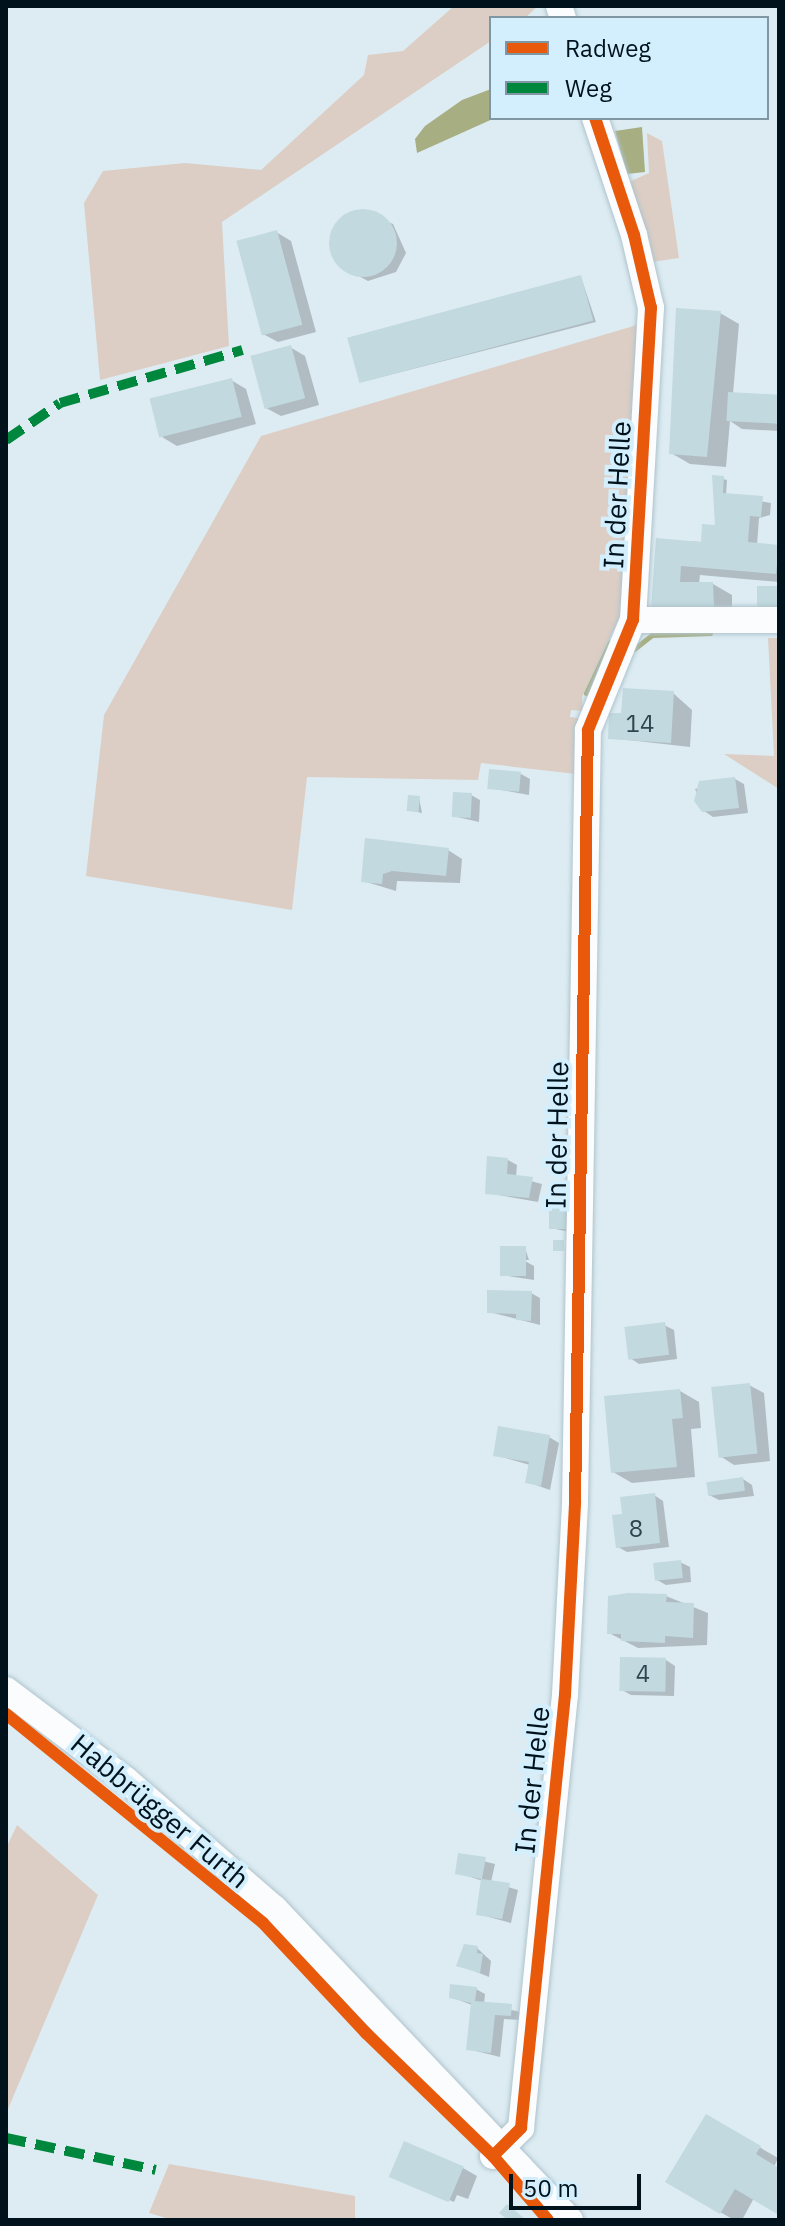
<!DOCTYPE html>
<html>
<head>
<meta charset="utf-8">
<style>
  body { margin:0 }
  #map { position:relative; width:785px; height:2226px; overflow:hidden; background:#ddecf3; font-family:"IBM Plex Sans",sans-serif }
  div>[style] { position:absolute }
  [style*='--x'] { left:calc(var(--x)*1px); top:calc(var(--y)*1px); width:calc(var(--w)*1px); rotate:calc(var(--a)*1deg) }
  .green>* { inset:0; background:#dccec5 }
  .water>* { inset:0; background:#a7ae82 }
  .shadow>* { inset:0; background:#0003 }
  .stream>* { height:5px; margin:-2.5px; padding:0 2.5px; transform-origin:2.5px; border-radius:2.5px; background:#a7ae82 }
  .building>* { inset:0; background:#c1d9df; transform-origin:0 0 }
  .round { border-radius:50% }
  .roads { filter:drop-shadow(0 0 2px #afc3cc) drop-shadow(0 0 2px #afc3cc) }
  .minor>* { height:26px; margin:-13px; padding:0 13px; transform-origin:13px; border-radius:13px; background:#fafcfd }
  .quiet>* { height:10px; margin-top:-5px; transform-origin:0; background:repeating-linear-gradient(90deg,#00873e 0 20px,transparent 0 30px) }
  .cycleway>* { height:12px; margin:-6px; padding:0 6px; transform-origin:6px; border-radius:6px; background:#e8590c }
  span { translate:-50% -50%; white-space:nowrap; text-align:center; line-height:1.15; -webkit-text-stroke:8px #d3effd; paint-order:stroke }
  .number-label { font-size:24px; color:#30444e }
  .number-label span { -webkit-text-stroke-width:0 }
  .street-label { font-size:28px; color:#00131d }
  .frame { position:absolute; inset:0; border:8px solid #00131d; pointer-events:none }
  .legend { position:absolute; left:489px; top:16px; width:280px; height:104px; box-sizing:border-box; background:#d3effd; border:2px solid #7f97a3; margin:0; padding:10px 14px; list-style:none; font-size:24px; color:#00131d }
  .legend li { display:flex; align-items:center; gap:16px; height:40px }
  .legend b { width:40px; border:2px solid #7f97a3 }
  .scale { position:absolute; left:509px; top:2174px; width:132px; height:36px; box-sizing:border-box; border:4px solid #00131d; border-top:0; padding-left:10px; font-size:24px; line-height:28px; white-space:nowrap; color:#00131d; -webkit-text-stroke:6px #d3effd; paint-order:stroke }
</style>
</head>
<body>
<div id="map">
  <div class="green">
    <div style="clip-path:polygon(454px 6px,538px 6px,525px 18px,491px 18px,491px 41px,222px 222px,229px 346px,100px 380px,84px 203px,103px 171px,185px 163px,261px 170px,364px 75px,368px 55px,403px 51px)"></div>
    <div style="clip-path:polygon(647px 133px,662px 141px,679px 258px,652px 262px,629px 182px,649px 173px)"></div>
    <div style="clip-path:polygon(637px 325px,634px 460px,620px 616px,582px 697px,583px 711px,571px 710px,570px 717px,584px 719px,576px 774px,481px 763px,478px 780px,307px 777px,292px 910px,86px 876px,104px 715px,261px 436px)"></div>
    <div style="clip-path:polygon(768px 638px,779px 638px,779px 789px,724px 754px,774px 756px)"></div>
    <div style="clip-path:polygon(17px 1825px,98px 1895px,6px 2114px,6px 1848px)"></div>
    <div style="clip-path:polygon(169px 2164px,355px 2196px,355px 2220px,173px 2220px,149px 2213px)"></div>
  </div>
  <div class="water">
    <div style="clip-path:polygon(491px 89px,495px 118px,417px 153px,415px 139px,425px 126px,462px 100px)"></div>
    <div style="clip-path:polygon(642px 127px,645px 172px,627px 174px,615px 131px)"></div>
  </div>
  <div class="shadow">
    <div style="clip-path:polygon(363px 211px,393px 224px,406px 253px,396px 272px,368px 281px,340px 266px,331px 236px,342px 218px)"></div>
    <div style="clip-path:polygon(276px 232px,291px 241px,316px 332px,278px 342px,263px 334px)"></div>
    <div style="clip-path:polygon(581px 277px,596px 322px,362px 382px)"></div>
    <div style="clip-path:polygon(720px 313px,739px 324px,733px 394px,779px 397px,779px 431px,742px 429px,730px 421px,726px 467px,690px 464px,671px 453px)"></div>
    <div style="clip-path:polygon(290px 347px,305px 356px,319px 405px,281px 416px,266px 408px)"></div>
    <div style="clip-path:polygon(231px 380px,246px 389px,256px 424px,177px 446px,162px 437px)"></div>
    <div style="clip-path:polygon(714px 477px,727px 480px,726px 495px,771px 503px,770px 515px,759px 518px,757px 545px,779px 547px,779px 582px,700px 575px,699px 584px,713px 584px,732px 595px,732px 616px,672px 616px,657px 540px,703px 542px,717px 527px)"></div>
    <div style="clip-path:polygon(673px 693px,692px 710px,690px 747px,610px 738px,623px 716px)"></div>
    <div style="clip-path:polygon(521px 774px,530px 779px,529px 795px,490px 788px)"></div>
    <div style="clip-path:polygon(735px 779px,744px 784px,748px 813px,713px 817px,704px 811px,695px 789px)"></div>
    <div style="clip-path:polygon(471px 795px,480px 800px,479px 822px,453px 816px)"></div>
    <div style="clip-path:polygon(419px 798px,422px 813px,408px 810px)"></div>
    <div style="clip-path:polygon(448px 850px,462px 859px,460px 883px,397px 881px,396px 891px,363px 881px)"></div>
    <div style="clip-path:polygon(508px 1160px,517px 1165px,516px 1177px,542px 1184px,538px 1202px,487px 1193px)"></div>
    <div style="clip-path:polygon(565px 1200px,574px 1205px,574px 1233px,551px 1228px)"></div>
    <div style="clip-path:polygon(525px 1248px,529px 1260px,523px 1260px,534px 1266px,534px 1280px,502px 1275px)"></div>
    <div style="clip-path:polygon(531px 1293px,540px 1298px,540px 1325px,489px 1312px)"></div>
    <div style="clip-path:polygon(664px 1325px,674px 1330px,677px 1359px,639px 1364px,630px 1358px)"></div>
    <div style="clip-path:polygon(749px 1385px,764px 1393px,770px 1461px,734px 1465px,720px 1456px)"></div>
    <div style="clip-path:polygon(680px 1391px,699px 1402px,701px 1428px,691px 1429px,695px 1477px,632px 1483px,613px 1472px)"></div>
    <div style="clip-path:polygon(549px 1437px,559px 1443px,550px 1490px,527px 1482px,530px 1465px,495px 1455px)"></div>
    <div style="clip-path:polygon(743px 1479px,752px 1485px,754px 1496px,719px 1500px,709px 1495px)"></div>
    <div style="clip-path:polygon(654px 1495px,663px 1501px,669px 1547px,627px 1552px,618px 1547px,624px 1515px)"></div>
    <div style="clip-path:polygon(680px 1562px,690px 1567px,691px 1582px,666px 1585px,657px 1580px)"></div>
    <div style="clip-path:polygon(666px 1596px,708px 1613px,707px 1645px,638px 1648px,609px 1633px)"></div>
    <div style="clip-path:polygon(666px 1660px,675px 1666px,674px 1696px,631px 1695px,622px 1690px)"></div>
    <div style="clip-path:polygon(459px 1855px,495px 1864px,491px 1882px,518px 1890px,511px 1923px,478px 1914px,483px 1881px,458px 1873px)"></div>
    <div style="clip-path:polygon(477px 1948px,491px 1961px,489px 1977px,459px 1965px)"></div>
    <div style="clip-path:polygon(476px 1989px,485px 1994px,484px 2004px,521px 2012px,520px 2020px,504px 2019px,500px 2057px,468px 2049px,472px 2005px,451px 1997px)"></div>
    <div style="clip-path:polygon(706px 2116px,778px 2158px,774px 2167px,779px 2170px,779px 2213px,754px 2198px,742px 2220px,734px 2220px,668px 2182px)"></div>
    <div style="clip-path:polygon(463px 2168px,477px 2176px,468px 2199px,457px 2195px,454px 2202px,395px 2178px)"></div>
  </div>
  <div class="stream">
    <div style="--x:634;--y:649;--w:23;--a:-38"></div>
    <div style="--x:652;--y:635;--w:58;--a:-2"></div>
    <div style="--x:586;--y:693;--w:56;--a:-64.8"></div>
  </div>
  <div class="building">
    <div class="round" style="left:329px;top:209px;width:68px;height:68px"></div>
    <div style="left:277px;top:230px;width:98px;height:42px;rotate:75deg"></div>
    <div style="left:581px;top:275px;width:47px;height:242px;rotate:75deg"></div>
    <div style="clip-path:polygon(676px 308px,721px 311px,707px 457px,669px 454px)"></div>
    <div style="left:291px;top:345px;width:55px;height:42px;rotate:75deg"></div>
    <div style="left:232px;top:378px;width:40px;height:85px;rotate:76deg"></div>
    <div style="left:728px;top:392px;width:51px;height:29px;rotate:3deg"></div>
    <div style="clip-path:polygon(712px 475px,724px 476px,723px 493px,763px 496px,761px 517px,750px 516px,748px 542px,779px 545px,776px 574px,681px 566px,680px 582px,713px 582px,714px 607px,651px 607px,656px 538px,701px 542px,702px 524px,715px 525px)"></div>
    <div style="left:757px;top:586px;width:22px;height:21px"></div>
    <div style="clip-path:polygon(623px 688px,674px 691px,671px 743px,608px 739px,609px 713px,621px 713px)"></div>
    <div style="left:489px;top:769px;width:32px;height:20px;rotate:5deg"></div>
    <div style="clip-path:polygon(735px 777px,739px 808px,702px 812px,694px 801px,699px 781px)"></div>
    <div style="left:453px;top:792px;width:19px;height:25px;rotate:3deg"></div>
    <div style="left:408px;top:795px;width:12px;height:16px;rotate:5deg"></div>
    <div style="clip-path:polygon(365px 838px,449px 848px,446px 876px,392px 871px,383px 874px,382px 884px,361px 882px)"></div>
    <div style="clip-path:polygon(487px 1156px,508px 1158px,507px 1174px,533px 1177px,529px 1198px,485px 1194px)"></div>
    <div style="left:549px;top:1198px;width:17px;height:31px"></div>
    <div style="left:553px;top:1240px;width:11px;height:11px"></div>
    <div style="left:500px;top:1246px;width:26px;height:30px"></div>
    <div style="clip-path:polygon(487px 1290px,532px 1291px,531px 1321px,516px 1320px,516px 1314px,487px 1313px)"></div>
    <div style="left:665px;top:1322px;width:33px;height:41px;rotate:83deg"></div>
    <div style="left:750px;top:1383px;width:71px;height:39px;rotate:84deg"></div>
    <div style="clip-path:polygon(680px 1389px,683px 1418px,672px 1419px,677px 1467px,611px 1473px,604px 1396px)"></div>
    <div style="clip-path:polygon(498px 1426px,550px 1435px,541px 1486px,525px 1483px,529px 1462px,493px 1456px)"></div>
    <div style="left:743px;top:1477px;width:14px;height:37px;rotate:82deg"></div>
    <div style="clip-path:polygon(655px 1493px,660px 1543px,616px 1548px,612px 1515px,622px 1514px,620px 1497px)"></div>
    <div style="left:681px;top:1560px;width:18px;height:28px;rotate:84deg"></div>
    <div style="clip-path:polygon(628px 1593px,667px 1594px,666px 1602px,694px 1603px,693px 1638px,665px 1636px,665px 1643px,621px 1641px,621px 1634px,607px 1634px,608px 1596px)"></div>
    <div style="left:620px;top:1657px;width:46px;height:34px;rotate:1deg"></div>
    <div style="clip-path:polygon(458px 1853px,486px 1857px,482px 1879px,510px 1883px,502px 1919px,476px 1915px,481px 1879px,455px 1874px)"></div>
    <div style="clip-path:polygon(464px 1944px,478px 1946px,477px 1953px,483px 1954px,480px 1973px,456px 1966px)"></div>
    <div style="clip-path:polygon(450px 1984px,477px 1987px,475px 2001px,512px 2004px,511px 2016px,495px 2015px,491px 2053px,466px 2050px,471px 2003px,449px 1998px)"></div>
    <div style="clip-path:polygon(706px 2114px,761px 2146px,756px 2154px,779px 2168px,779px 2215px,735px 2189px,720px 2214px,665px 2182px)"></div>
    <div style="left:404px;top:2141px;width:65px;height:39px;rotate:23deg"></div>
    <div style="clip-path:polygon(507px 2204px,526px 2220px,508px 2220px,499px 2213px)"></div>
  </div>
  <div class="roads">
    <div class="minor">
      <div style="--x:559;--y:6;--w:13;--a:72"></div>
      <div style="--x:633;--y:620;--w:146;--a:0"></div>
      <div style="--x:6;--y:1690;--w:150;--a:36.9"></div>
      <div style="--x:126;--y:1780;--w:196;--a:40.9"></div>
      <div style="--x:274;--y:1908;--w:430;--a:46.5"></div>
      <div style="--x:493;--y:2156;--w:40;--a:-45"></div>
      <div style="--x:521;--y:2128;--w:435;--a:-84.2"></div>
      <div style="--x:565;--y:1695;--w:192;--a:-87"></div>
      <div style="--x:575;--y:1503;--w:773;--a:-89.04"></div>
      <div style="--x:588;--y:730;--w:119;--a:-67.8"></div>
      <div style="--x:633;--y:620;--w:313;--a:-86.7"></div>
      <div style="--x:651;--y:308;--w:75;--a:-103.1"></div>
      <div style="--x:634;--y:235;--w:123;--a:-108.4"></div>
    </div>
  </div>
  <div class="quiet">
    <div style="--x:6;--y:440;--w:65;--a:-34.4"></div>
    <div style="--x:60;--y:403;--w:190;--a:-16.2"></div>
    <div style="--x:6;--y:2138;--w:153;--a:12"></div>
  </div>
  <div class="cycleway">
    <div style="--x:6;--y:1714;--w:331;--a:39.1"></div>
    <div style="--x:263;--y:1923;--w:151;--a:46.9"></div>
    <div style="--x:366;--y:2033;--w:177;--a:44.1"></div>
    <div style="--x:493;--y:2156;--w:84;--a:49.3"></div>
    <div style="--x:493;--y:2156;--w:40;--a:-45"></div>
    <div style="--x:521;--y:2128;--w:435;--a:-84.2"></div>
    <div style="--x:565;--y:1695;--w:192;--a:-87"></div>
    <div style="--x:575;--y:1503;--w:773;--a:-89.04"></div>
    <div style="--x:588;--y:730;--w:119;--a:-67.8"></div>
    <div style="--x:633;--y:620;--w:313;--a:-86.7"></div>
    <div style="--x:651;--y:308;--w:75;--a:-103.1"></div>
    <div style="--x:634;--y:235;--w:123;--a:-108.4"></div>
  </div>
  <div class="number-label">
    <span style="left:640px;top:724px">14</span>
    <span style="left:636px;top:1529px">8</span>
    <span style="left:643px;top:1674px">4</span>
  </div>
  <div class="street-label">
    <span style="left:617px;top:495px;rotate:-87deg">In der Helle</span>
    <span style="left:557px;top:1135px;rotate:-89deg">In der Helle</span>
    <span style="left:532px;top:1780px;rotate:-84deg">In der Helle</span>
    <span style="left:160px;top:1811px;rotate:40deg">Habbrügger Furth</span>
  </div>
  <div class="frame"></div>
  <ul class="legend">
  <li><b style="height:10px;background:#e8590c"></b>Radweg</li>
  <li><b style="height:10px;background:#00873e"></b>Weg</li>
  </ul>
  <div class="scale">50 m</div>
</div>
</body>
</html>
